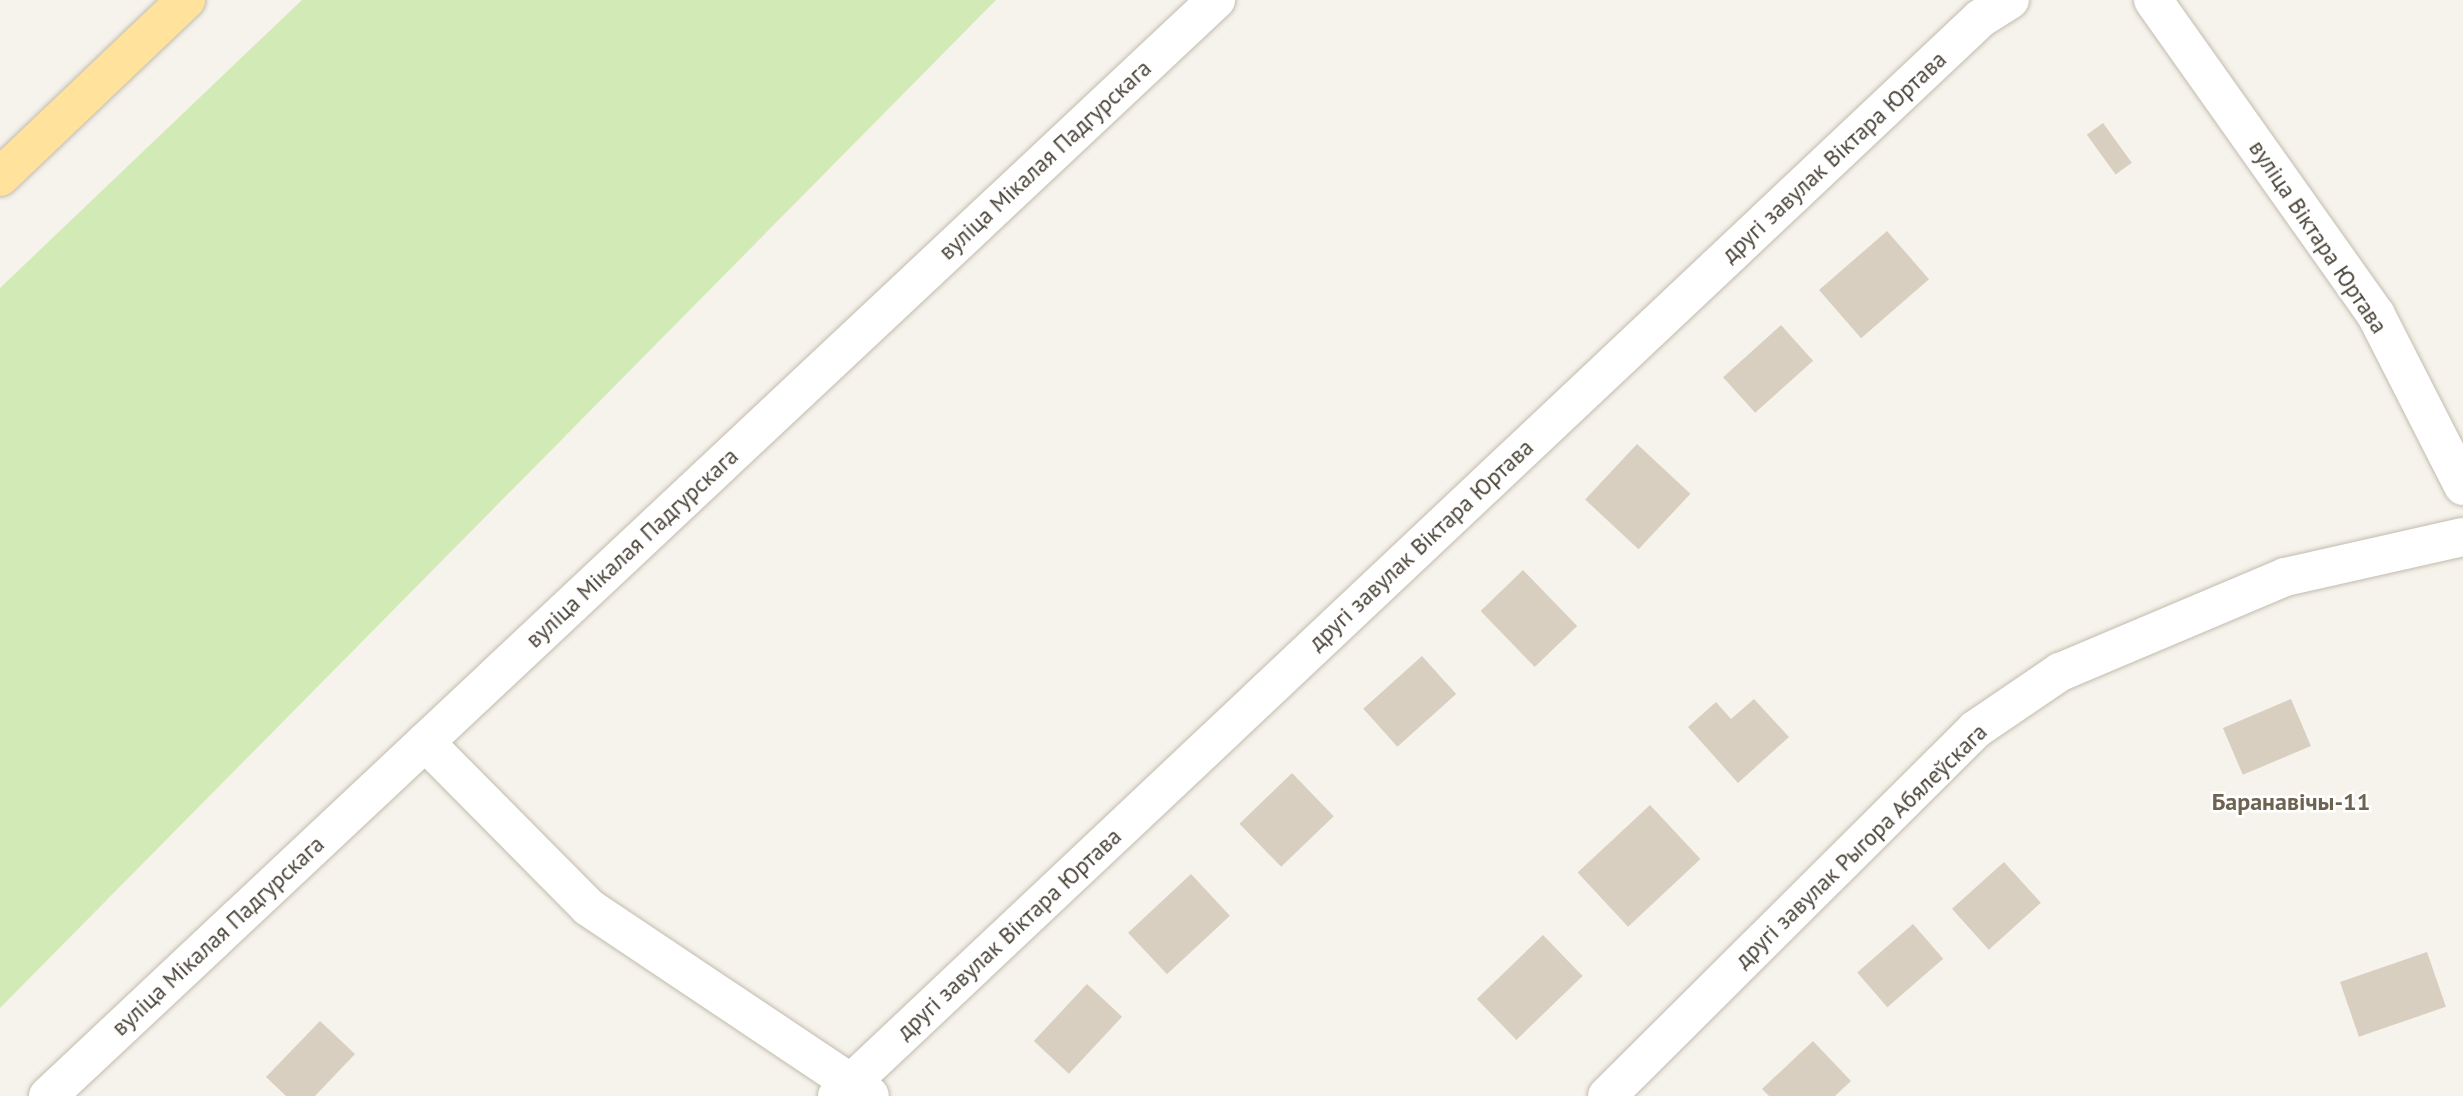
<!DOCTYPE html>
<html>
<head>
<meta charset="utf-8">
<style>
  body { margin:0 }
  #map { position:relative; width:2463px; height:1096px; overflow:hidden; background:#f6f3ec; font-family:"PT Sans",sans-serif }
  div>[style] { position:absolute }
  [style*='--x'] { left:calc(var(--x)*1px); top:calc(var(--y)*1px); width:calc(var(--w)*1px); rotate:calc(var(--a)*1deg) }
  .green>* { inset:0; background:#d2eab5 }
  .building>* { inset:0; background:#d8cfc1; transform-origin:0 0 }
  .roads { filter:drop-shadow(0 0 2px #c2bbae) drop-shadow(0 0 2px #c2bbae) }
  .minor>* { height:38px; margin:-19px; padding:0 19px; transform-origin:19px; border-radius:19px; background:#fff }
  .major>* { height:38px; margin:-19px; padding:0 19px; transform-origin:19px; border-radius:19px; background:#ffe39c }
  span { translate:-50% -50%; white-space:nowrap; text-align:center; line-height:1.15; -webkit-text-stroke:5px #fff; paint-order:stroke }
  .street-label { font-size:23px; color:#4b4439 }
  .neighbourhood-label { font-size:24px; color:#6e6250; font-weight:700 }
</style>
</head>
<body>
<div id="map">
  <div class="green">
    <div style="clip-path:polygon(302px 0,996px 0,0 1008px,0 288px)"></div>
  </div>
  <div class="building">
    <div style="left:2103px;top:123px;width:49px;height:20px;rotate:54deg"></div>
    <div style="left:1887px;top:231px;width:64px;height:90px;rotate:49deg"></div>
    <div style="left:1781px;top:325px;width:48px;height:78px;rotate:48deg"></div>
    <div style="left:1637px;top:444px;width:73px;height:76px;rotate:43deg"></div>
    <div style="left:1523px;top:570px;width:78px;height:59px;rotate:46deg"></div>
    <div style="left:1422px;top:656px;width:51px;height:79px;rotate:48deg"></div>
    <div style="clip-path:polygon(1754px 699px,1789px 737px,1738px 783px,1688px 727px,1716px 702px,1731px 719px)"></div>
    <div style="left:2291px;top:699px;width:51px;height:74px;rotate:67deg"></div>
    <div style="left:1292px;top:773px;width:60px;height:73px;rotate:46deg"></div>
    <div style="left:1650px;top:805px;width:74px;height:99px;rotate:47deg"></div>
    <div style="left:2004px;top:862px;width:55px;height:70px;rotate:48deg"></div>
    <div style="left:1191px;top:874px;width:57px;height:86px;rotate:47deg"></div>
    <div style="left:1913px;top:924px;width:46px;height:74px;rotate:49deg"></div>
    <div style="left:1543px;top:935px;width:57px;height:92px;rotate:46deg"></div>
    <div style="left:2427px;top:952px;width:58px;height:92px;rotate:71deg"></div>
    <div style="left:1087px;top:984px;width:48px;height:78px;rotate:43deg"></div>
    <div style="clip-path:polygon(320px 1021px,355px 1054px,315px 1096px,286px 1096px,266px 1077px)"></div>
    <div style="clip-path:polygon(1813px 1041px,1851px 1081px,1835px 1096px,1769px 1096px,1762px 1089px)"></div>
  </div>
  <div class="roads">
    <div class="minor">
      <div style="--x:2153;--y:0;--w:386;--a:54.7"></div>
      <div style="--x:2376;--y:315;--w:192;--a:63"></div>
      <div style="--x:425;--y:742;--w:232;--a:45.3"></div>
      <div style="--x:588;--y:907;--w:339;--a:33.8"></div>
      <div style="--x:48;--y:1096;--w:1602;--a:-43.18"></div>
      <div style="--x:837;--y:1096;--w:1572;--a:-43.3"></div>
      <div style="--x:1981;--y:18;--w:34;--a:-32"></div>
      <div style="--x:1607;--y:1096;--w:520;--a:-44.84"></div>
      <div style="--x:1976;--y:729;--w:102;--a:-34.2"></div>
      <div style="--x:2060;--y:672;--w:244;--a:-22.9"></div>
      <div style="--x:2285;--y:577;--w:182;--a:-12.7"></div>
    </div>
    <div class="major">
      <div style="--x:0;--y:177;--w:257;--a:-43.6"></div>
    </div>
  </div>
  <div class="street-label">
    <span style="left:1834px;top:157px;rotate:-43deg">другі завулак Віктара Юртава</span>
    <span style="left:1045px;top:160px;rotate:-43deg">вуліца Мікалая Падгурскага</span>
    <span style="left:2318px;top:237px;rotate:56deg">вуліца Віктара Юртава</span>
    <span style="left:1421px;top:545px;rotate:-43deg">другі завулак Віктара Юртава</span>
    <span style="left:632px;top:548px;rotate:-43deg">вуліца Мікалая Падгурскага</span>
    <span style="left:1861px;top:846px;rotate:-44deg">другі завулак Рыгора Абялеўскага</span>
    <span style="left:1009px;top:934px;rotate:-43deg">другі завулак Віктара Юртава</span>
    <span style="left:218px;top:936px;rotate:-43deg">вуліца Мікалая Падгурскага</span>
  </div>
  <div class="neighbourhood-label">
    <span style="left:2291px;top:802px">Баранавічы-11</span>
  </div>
</div>
</body>
</html>
